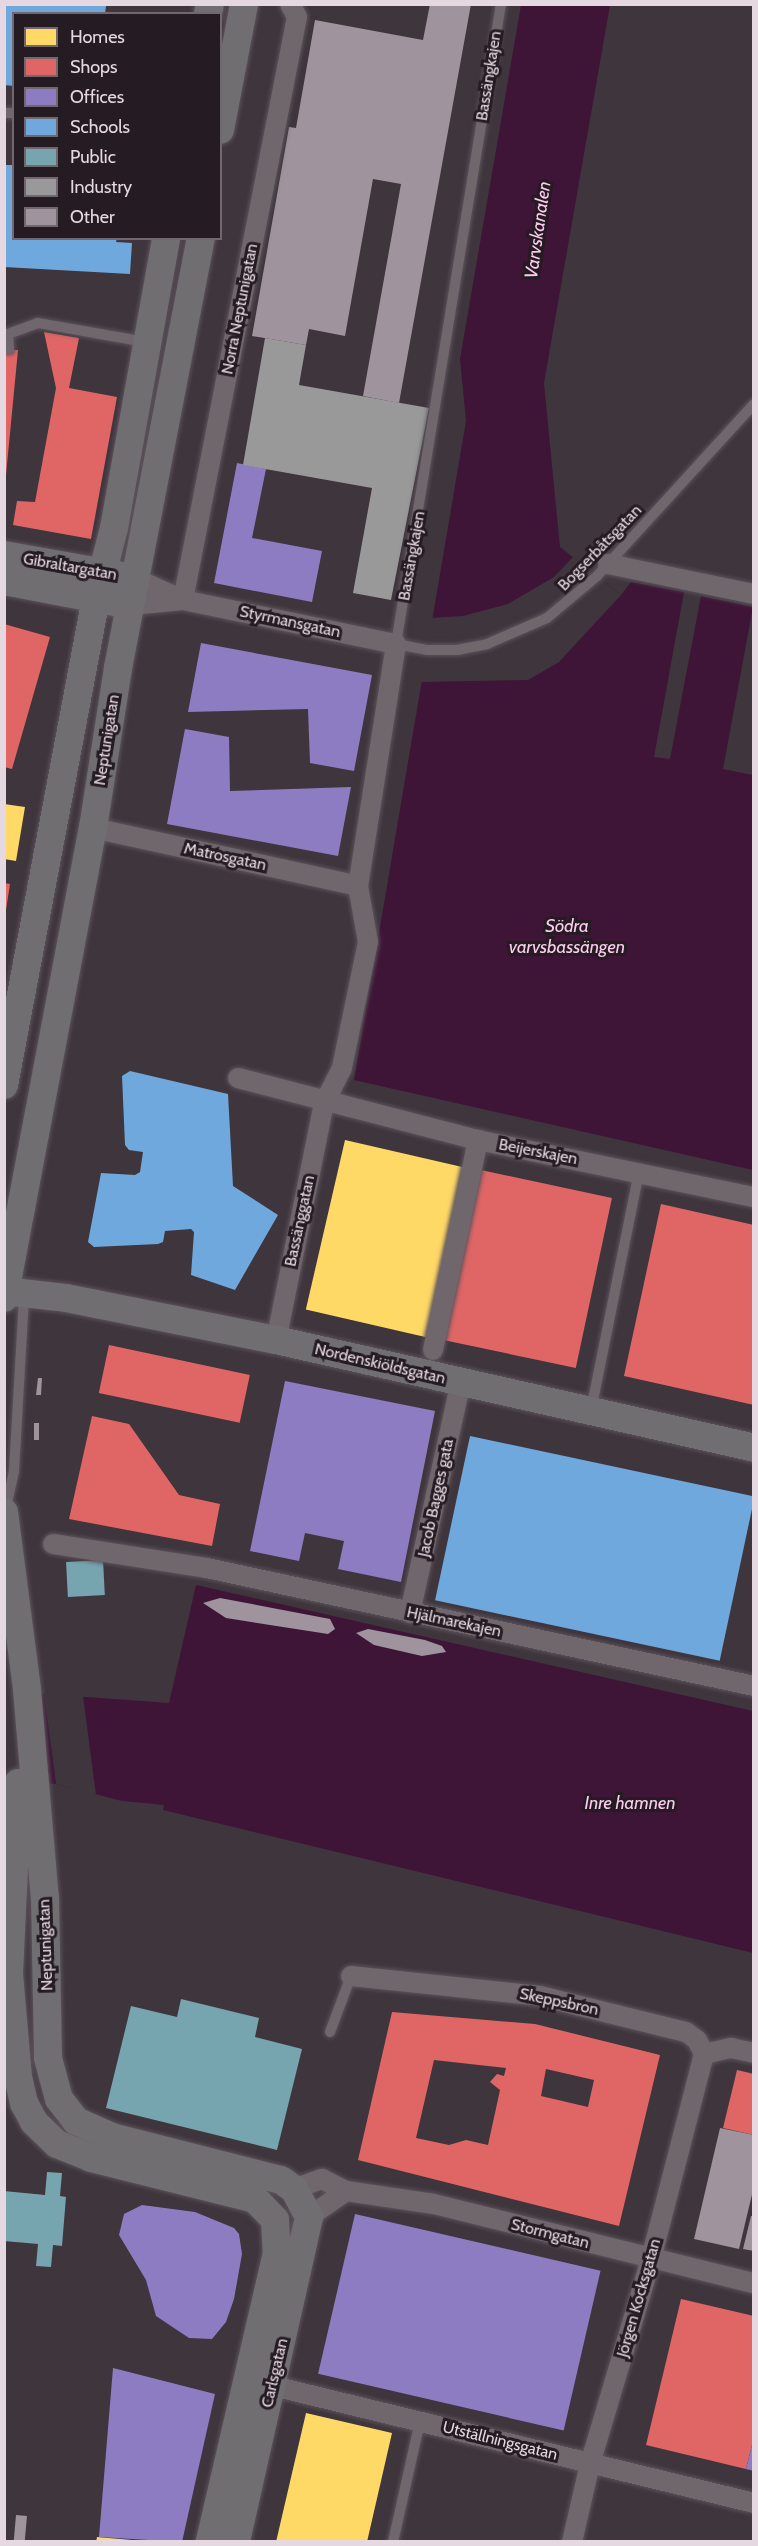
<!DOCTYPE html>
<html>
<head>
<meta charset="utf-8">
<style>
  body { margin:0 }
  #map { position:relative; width:758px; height:2546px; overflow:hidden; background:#3f353d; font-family:Cabin,sans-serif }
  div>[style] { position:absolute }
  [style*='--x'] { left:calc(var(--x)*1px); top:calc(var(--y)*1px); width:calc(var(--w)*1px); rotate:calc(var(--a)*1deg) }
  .water>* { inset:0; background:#3f1537 }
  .pier>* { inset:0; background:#3f353d }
  .homes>* { inset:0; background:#ffd966; transform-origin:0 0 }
  .shops>* { inset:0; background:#e06666; transform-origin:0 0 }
  .offices>* { inset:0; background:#8e7cc3; transform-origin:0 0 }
  .schools>* { inset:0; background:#6fa8dc; transform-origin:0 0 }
  .public>* { inset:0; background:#76a5af; transform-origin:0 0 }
  .industry>* { inset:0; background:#999 }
  .building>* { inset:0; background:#9f949d; transform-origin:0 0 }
  .roads { filter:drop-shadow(0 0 2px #5b525a) drop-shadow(0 0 2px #5b525a) }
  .lane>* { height:10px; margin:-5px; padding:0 5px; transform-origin:5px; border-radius:5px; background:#70676d }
  .street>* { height:20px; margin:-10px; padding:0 10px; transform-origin:10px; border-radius:10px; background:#70676d }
  .secondary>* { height:28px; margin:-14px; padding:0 14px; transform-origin:14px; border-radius:14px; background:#716e72 }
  span { translate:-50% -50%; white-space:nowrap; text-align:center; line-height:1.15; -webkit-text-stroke:6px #251b22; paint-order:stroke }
  .street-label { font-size:16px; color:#e5d8e1 }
  .water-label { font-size:18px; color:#fdcdf0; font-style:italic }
  .frame { position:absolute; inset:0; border:6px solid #e5d8e1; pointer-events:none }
  .legend { position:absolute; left:12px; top:12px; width:210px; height:228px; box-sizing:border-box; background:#251b22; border:2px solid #72676e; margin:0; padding:8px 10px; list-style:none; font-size:18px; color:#e5d8e1 }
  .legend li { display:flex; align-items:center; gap:12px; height:30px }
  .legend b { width:30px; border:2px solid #72676e }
</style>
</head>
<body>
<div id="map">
  <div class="water">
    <div style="clip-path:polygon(521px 5px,610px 5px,544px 383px,560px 547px,621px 595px,631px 582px,684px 592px,654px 757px,670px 759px,701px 596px,753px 607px,723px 769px,753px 775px,753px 1170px,354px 1080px,466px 421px,460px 359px)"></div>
    <div style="clip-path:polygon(196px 1585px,753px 1711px,753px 1953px,163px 1810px,164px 1805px,122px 1801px,56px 1784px,5px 1779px,4px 1691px,169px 1703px)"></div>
  </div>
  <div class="pier">
    <div style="clip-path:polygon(573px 557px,621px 595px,559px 662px,528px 680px,420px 682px,431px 618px,463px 616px,508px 604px,554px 577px)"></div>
    <div style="clip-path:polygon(5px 1690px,39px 1693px,47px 1783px,6px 1779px)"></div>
    <div style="clip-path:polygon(44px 1693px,83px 1696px,96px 1795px,56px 1784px)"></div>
  </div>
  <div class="homes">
    <div style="clip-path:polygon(4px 804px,25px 807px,16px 861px,4px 859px)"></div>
    <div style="left:345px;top:1140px;width:127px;height:174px;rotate:13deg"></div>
    <div style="clip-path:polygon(306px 2413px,392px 2433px,367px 2542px,276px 2542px)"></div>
    <div style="clip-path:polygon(97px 2537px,132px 2540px,132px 2542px,96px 2542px)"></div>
  </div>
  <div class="shops">
    <div style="clip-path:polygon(44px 332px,79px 338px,69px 388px,117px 397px,91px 539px,13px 525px,17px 501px,35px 502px,56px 388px)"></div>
    <div style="clip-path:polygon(4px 349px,18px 350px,6px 475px,4px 475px)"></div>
    <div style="clip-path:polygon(4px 624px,50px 637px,12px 769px,4px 767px)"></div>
    <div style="clip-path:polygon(4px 883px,10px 884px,6px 910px,4px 910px)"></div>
    <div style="left:476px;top:1169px;width:139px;height:174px;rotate:12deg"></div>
    <div style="clip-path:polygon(661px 1204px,754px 1225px,754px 1405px,624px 1376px)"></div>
    <div style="left:109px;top:1345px;width:144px;height:49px;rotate:12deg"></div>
    <div style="clip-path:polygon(92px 1416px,129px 1424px,179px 1495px,220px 1504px,212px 1546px,69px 1519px)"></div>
    <div style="clip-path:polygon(evenodd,392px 2012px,535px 2024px,660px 2055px,619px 2226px,358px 2160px,392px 2012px,434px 2060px,506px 2068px,504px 2076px,497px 2074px,490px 2082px,500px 2090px,488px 2145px,466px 2140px,449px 2145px,416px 2138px,434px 2060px,392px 2012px,546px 2069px,594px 2080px,588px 2107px,541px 2096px,546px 2069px)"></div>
    <div style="clip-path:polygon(737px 2070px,754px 2074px,754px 2135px,723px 2128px)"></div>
    <div style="clip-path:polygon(681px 2299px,754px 2316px,754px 2437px,746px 2469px,646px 2445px)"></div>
  </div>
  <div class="offices">
    <div style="clip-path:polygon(237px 463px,266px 469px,252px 538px,322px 551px,312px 602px,214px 583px)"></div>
    <div style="clip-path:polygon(201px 643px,372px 675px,354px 771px,310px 763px,308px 709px,188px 712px)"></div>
    <div style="clip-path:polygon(185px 729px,229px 737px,230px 791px,351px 787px,338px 856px,167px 824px)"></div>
    <div style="clip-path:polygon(285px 1381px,435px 1411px,401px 1582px,338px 1569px,344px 1541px,305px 1533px,299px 1561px,250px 1551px)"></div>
    <div style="clip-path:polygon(142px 2205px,195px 2212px,234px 2228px,239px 2234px,242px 2254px,234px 2299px,226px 2322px,212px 2339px,189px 2338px,156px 2316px,146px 2280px,119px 2235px,124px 2214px)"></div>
    <div style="left:355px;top:2214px;width:252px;height:164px;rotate:13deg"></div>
    <div style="clip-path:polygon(113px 2368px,215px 2394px,182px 2542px,99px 2537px)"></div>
    <div style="clip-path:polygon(753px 2441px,754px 2441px,754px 2471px,746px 2469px)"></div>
  </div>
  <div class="schools">
    <div style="clip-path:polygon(4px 4px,93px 4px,106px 6px,105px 14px,14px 14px,14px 86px,4px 85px)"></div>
    <div style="clip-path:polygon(4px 165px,14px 165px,14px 238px,117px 238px,116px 242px,132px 243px,130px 274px,4px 267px)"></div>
    <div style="clip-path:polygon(130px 1071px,228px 1094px,233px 1186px,278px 1215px,235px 1290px,191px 1275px,194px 1232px,191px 1229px,165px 1231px,163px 1242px,158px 1244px,94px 1247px,88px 1242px,101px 1173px,135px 1175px,140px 1172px,143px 1152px,129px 1150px,125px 1145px,122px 1076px)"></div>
    <div style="left:470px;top:1436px;width:291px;height:168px;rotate:12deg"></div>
  </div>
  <div class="public">
    <div style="left:103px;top:1560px;width:35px;height:37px;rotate:87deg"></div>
    <div style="clip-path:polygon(181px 1999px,259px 2018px,255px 2037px,302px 2049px,277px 2150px,106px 2108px,131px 2006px,177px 2017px)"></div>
    <div style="clip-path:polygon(47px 2172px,62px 2173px,60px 2196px,66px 2197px,62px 2246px,53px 2245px,51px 2267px,36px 2266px,38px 2244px,4px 2241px,4px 2191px,45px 2195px)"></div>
  </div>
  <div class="industry">
    <div style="clip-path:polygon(265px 338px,306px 345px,299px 385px,429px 408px,391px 600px,353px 593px,372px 488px,243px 465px)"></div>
  </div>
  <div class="building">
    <div style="clip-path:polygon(430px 4px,471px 4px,399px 403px,363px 396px,401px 184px,373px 179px,345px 336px,309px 329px,306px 345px,252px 336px,289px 127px,296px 128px,315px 20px,423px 40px)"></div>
    <div style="clip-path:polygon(38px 1378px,42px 1378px,41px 1395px,36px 1395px)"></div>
    <div style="left:34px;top:1423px;width:5px;height:17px"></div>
    <div style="clip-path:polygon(220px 1598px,330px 1619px,335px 1629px,328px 1634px,226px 1618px,203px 1603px)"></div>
    <div style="clip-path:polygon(368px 1629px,425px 1640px,442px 1646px,446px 1652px,422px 1656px,374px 1645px,356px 1633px)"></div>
    <div style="clip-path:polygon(720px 2128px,754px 2135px,754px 2186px,739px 2249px,694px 2239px)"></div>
    <div style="clip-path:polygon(751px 2216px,754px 2216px,754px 2251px,743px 2249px)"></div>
    <div style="left:16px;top:2515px;width:11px;height:27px;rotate:5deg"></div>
  </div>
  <div class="roads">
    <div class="lane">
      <div style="--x:501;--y:4;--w:649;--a:99.32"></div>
      <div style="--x:396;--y:644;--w:31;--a:11"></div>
      <div style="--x:426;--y:650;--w:31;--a:0"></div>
      <div style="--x:457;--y:650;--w:31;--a:-11"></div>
      <div style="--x:487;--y:644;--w:65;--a:-23.4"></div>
      <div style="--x:547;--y:618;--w:65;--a:-40"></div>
      <div style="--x:597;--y:576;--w:233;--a:-47.6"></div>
      <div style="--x:4;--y:113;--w:10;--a:0"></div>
      <div style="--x:4;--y:334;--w:4;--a:0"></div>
      <div style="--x:8;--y:334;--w:15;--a:86"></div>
      <div style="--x:8;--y:334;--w:32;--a:-20"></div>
      <div style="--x:38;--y:323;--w:110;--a:10"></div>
      <div style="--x:591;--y:1410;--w:244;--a:-78.6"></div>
      <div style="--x:5;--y:1512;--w:42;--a:-77.6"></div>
      <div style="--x:14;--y:1471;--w:176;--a:-86.7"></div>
      <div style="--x:330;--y:2032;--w:60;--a:-69.4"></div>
      <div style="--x:393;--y:2542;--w:124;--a:-77.4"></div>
    </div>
    <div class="street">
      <div style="--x:608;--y:564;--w:149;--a:11.6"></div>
      <div style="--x:136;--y:579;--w:51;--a:24.1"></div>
      <div style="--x:183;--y:600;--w:217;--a:11.7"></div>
      <div style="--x:396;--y:644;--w:245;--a:98.9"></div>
      <div style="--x:358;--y:886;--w:57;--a:79.9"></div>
      <div style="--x:368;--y:942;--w:129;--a:101.7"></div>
      <div style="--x:342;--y:1068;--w:39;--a:117"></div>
      <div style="--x:324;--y:1103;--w:242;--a:101.4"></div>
      <div style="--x:183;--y:600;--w:594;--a:-78.94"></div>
      <div style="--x:297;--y:17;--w:15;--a:-118"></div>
      <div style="--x:131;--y:605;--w:52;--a:-5.5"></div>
      <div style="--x:93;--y:828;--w:271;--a:12.3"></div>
      <div style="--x:238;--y:1078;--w:248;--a:14.5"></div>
      <div style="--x:478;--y:1140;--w:282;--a:11.7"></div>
      <div style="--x:433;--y:1350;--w:215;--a:-77.9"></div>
      <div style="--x:53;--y:1544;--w:156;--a:8.9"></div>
      <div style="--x:207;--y:1568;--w:560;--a:12.17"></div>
      <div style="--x:410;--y:1613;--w:237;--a:-77.6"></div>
      <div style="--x:351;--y:1976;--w:190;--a:6"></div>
      <div style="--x:540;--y:1996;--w:150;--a:13.9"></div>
      <div style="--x:686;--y:2032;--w:14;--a:36"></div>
      <div style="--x:697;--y:2040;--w:16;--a:63"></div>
      <div style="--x:704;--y:2054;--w:28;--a:-13"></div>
      <div style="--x:731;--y:2048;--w:24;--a:12"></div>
      <div style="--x:294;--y:2189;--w:30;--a:-20"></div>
      <div style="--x:322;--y:2179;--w:27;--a:27"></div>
      <div style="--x:346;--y:2191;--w:45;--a:144.9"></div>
      <div style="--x:346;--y:2191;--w:89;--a:8.4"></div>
      <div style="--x:434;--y:2204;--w:330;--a:13.9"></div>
      <div style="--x:261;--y:2383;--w:507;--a:13.68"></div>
      <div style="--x:572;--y:2542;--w:80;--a:-77"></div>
      <div style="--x:590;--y:2464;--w:214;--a:-73.4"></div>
      <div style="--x:651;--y:2259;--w:212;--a:-75.5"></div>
    </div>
    <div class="secondary">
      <div style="--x:208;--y:14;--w:10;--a:-79"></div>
      <div style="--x:220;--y:130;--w:128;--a:-79.2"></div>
      <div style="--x:4;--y:555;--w:120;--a:10.1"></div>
      <div style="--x:4;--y:581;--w:112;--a:10.8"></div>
      <div style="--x:4;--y:1085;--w:496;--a:-79.3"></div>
      <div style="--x:96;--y:598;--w:72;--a:-75.6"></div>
      <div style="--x:114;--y:528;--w:295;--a:-79.8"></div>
      <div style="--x:4;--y:1291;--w:62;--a:6.4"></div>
      <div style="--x:66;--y:1298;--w:214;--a:11.3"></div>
      <div style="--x:276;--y:1340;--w:490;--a:12.7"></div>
      <div style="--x:4;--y:1298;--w:478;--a:-79.3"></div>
      <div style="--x:93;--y:828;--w:162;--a:-81.1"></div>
      <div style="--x:118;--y:668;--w:438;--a:-79.1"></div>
      <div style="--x:4;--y:1512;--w:179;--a:82.6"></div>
      <div style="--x:27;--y:1690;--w:209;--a:85.1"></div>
      <div style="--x:45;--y:1898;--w:160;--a:88.9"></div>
      <div style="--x:48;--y:2058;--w:42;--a:75"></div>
      <div style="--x:59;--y:2099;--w:28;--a:52"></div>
      <div style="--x:76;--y:2121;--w:39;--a:24"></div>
      <div style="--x:112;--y:2137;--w:174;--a:14.3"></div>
      <div style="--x:281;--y:2180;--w:16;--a:35"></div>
      <div style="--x:294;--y:2189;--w:32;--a:62"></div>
      <div style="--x:309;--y:2217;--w:333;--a:102.7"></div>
      <div style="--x:18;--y:1783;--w:191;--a:92.7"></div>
      <div style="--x:9;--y:1974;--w:103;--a:85"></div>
      <div style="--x:18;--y:2077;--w:27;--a:77"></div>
      <div style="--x:24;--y:2103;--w:21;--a:62"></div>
      <div style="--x:34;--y:2122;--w:32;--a:44"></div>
      <div style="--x:57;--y:2144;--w:37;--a:22"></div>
      <div style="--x:91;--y:2158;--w:169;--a:14"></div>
      <div style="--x:255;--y:2199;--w:29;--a:46"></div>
      <div style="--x:275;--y:2220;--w:33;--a:87"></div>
      <div style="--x:277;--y:2253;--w:297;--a:103.1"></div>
    </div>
  </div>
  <div class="street-label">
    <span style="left:489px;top:76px;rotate:-81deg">Bassängkajen</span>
    <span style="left:240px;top:309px;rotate:-79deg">Norra Neptunigatan</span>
    <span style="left:600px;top:548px;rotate:-46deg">Bogserbåtsgatan</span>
    <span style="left:412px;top:556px;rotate:-80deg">Bassängkajen</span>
    <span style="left:70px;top:567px;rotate:10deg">Gibraltargatan</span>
    <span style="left:290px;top:622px;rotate:12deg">Styrmansgatan</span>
    <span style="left:107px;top:740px;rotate:-81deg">Neptunigatan</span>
    <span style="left:225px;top:857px;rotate:12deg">Matrosgatan</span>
    <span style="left:538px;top:1152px;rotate:11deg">Beijerskajen</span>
    <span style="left:300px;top:1221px;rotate:-78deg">Bassänggatan</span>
    <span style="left:380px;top:1364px;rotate:13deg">Nordenskiöldsgatan</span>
    <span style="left:436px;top:1498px;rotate:-78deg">Jacob Bagges gata</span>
    <span style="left:454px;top:1622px;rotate:12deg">Hjälmarekajen</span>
    <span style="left:46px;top:1945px;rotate:-92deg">Neptunigatan</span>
    <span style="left:559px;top:2002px;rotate:12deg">Skeppsbron</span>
    <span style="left:550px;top:2234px;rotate:14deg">Stormgatan</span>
    <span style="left:639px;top:2298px;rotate:-74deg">Jörgen Kocksgatan</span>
    <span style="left:275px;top:2373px;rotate:-77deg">Carlsgatan</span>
    <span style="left:500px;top:2441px;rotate:14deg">Utställningsgatan</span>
  </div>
  <div class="water-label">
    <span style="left:538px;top:230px;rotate:-82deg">Varvskanalen</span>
    <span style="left:567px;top:937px">Södra<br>varvsbassängen</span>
    <span style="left:630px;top:1803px">Inre hamnen</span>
  </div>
  <div class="frame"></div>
  <ul class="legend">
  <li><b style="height:16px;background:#ffd966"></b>Homes</li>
  <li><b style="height:16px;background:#e06666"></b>Shops</li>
  <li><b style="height:16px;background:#8e7cc3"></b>Offices</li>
  <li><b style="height:16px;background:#6fa8dc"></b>Schools</li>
  <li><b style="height:16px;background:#76a5af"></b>Public</li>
  <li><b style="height:16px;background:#999"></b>Industry</li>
  <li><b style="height:16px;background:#9f949d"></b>Other</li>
  </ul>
</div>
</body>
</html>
